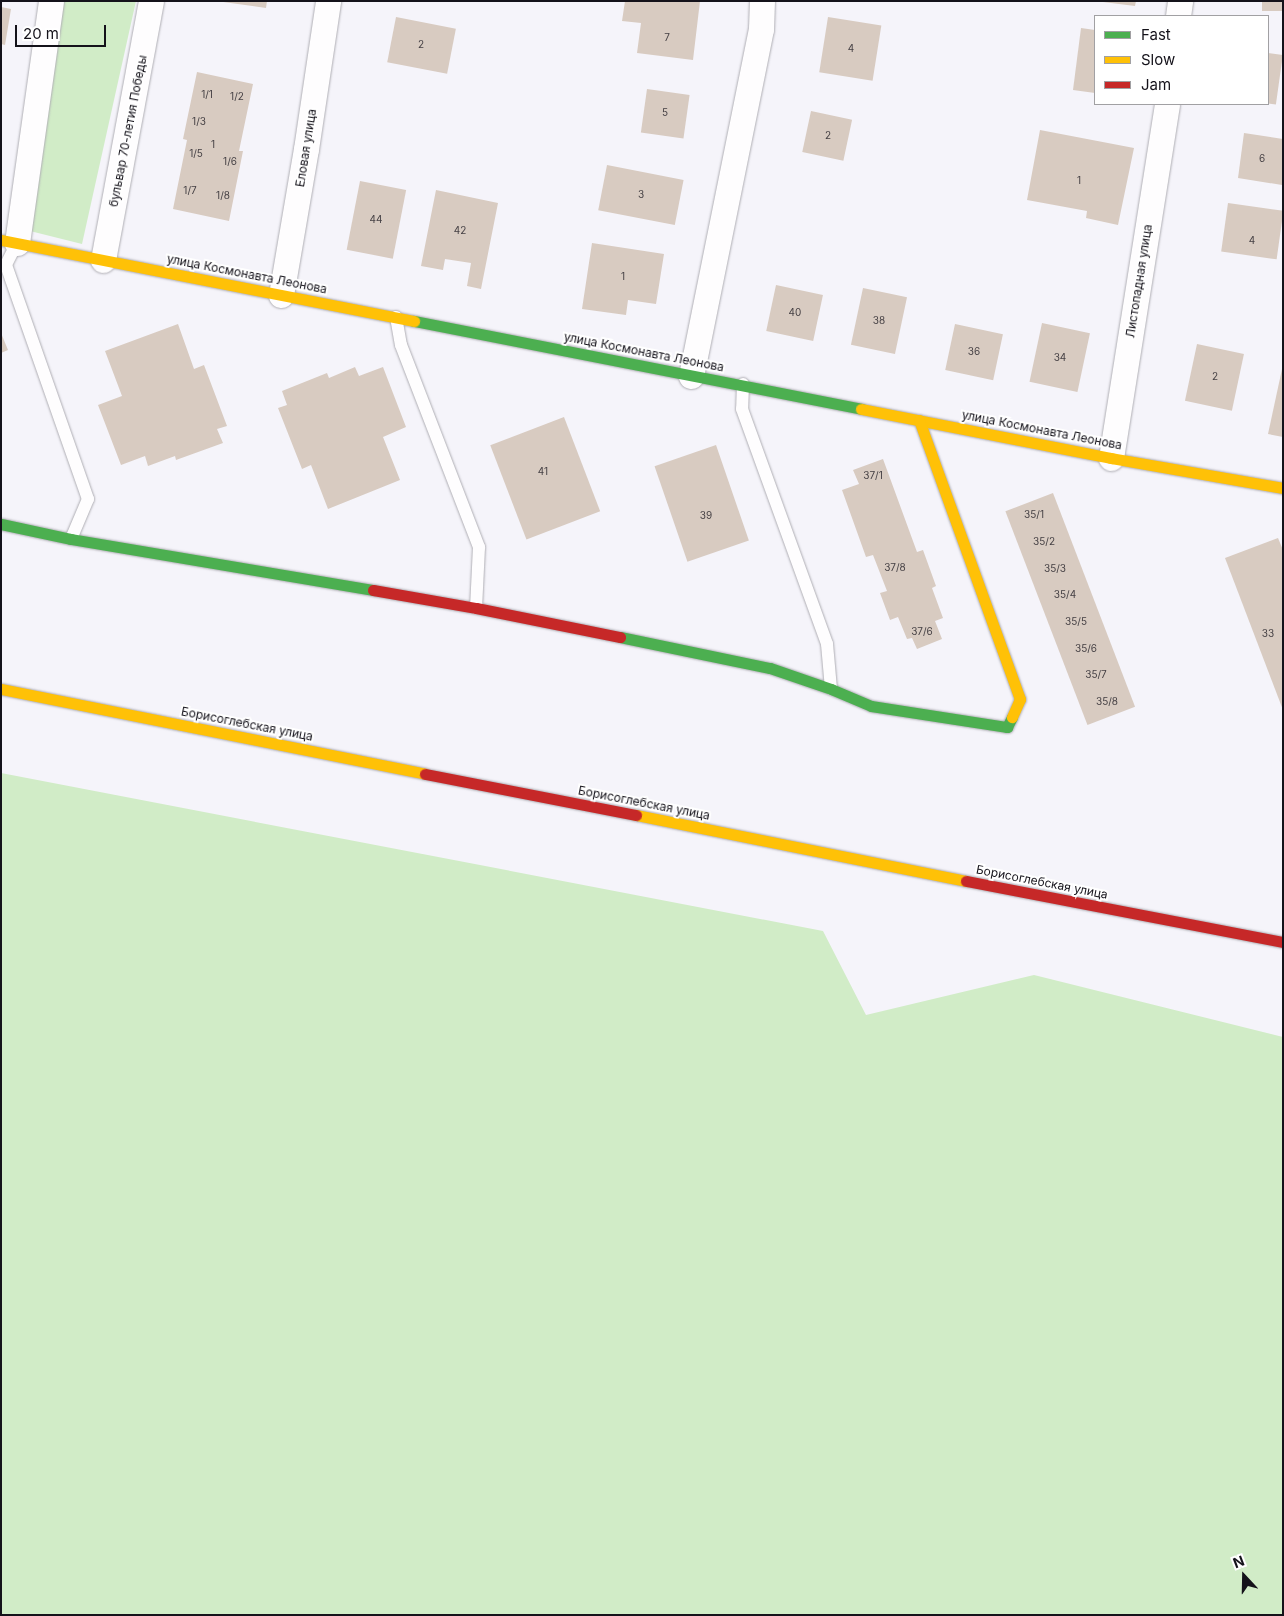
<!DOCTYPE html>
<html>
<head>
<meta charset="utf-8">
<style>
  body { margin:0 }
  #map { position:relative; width:1284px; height:1616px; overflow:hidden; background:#f5f4fa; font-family:Inter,sans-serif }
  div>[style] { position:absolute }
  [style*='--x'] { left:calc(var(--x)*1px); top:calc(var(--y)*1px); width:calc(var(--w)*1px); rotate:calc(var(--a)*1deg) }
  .green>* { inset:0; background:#d1ecc7 }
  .building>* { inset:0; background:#d8cbc1; transform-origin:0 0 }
  .roads { filter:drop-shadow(0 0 1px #afaeb4) drop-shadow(0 0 1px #afaeb4) }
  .lane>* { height:12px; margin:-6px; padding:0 6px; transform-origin:6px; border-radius:6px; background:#fefdfe }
  .street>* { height:25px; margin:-12.5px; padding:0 12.5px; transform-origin:12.5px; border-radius:12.5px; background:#fefdfe }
  .fast>* { height:11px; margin:-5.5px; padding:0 5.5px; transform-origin:5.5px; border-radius:5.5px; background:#4caf50 }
  .slow>* { height:11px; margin:-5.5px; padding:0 5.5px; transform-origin:5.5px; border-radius:5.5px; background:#ffc107 }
  .jam>* { height:11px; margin:-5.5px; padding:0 5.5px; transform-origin:5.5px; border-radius:5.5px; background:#c62828 }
  span { translate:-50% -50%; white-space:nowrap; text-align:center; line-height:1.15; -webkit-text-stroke:4px #fff; paint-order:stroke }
  .number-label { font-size:10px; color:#454044 }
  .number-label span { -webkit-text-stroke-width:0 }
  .street-label { font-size:12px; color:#14121a }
  .frame { position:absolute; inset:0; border:2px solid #14121a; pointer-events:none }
  .legend { position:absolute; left:1094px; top:15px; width:175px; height:90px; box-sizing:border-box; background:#fff; border:1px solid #a1a0a3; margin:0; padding:6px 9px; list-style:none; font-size:15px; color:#14121a }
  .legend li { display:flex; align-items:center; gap:10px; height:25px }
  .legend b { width:25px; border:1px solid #a1a0a3 }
  .north { position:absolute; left:1219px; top:1551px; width:50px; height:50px; -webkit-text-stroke:4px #fff; paint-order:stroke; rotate:339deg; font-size:14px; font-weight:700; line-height:20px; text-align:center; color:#14121a }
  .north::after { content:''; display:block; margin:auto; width:18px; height:22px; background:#14121a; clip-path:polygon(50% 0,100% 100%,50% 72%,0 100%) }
  .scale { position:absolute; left:15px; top:25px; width:91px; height:22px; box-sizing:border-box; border:2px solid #14121a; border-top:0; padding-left:6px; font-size:15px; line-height:18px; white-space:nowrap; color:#14121a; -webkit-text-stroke:4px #fff; paint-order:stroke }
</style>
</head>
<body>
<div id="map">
  <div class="green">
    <div style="clip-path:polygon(63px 1px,136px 1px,82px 244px,26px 230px)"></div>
    <div style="clip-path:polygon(1px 773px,823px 931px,866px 1015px,1034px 975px,1283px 1037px,1283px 1615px,1px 1615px)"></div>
  </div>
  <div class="building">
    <div style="clip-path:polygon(216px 1px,267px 1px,266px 8px)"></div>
    <div style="clip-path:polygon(625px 1px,700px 1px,693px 60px,637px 53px,641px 23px,622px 21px)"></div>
    <div style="clip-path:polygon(1095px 1px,1136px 1px,1135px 6px)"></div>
    <div style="left:1262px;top:1px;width:21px;height:10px"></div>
    <div style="clip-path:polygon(1px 7px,11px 9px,5px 45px,1px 44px)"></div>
    <div style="left:396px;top:17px;width:61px;height:46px;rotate:11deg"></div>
    <div style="left:828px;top:17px;width:54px;height:56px;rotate:9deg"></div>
    <div style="clip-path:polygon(1081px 28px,1095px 30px,1095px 93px,1073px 90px)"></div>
    <div style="left:1268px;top:53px;width:15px;height:50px;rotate:8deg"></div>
    <div style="clip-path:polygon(197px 72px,253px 84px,239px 151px,243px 151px,229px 221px,173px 209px,187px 140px,183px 139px)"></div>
    <div style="left:647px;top:89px;width:43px;height:44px;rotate:8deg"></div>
    <div style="left:811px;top:111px;width:42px;height:42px;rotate:12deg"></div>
    <div style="clip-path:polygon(1040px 130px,1134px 148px,1118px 225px,1086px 218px,1087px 211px,1027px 200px)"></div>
    <div style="clip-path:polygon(1244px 133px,1283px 139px,1282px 185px,1238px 178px)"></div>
    <div style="left:607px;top:165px;width:78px;height:46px;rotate:11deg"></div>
    <div style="left:360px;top:181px;width:47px;height:70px;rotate:11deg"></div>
    <div style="clip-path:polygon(436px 190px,498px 203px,481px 289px,467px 286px,471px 263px,445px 259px,443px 270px,421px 266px)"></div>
    <div style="left:1228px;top:203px;width:56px;height:49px;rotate:8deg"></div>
    <div style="clip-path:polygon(592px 243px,664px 254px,656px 304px,628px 300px,626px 315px,582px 309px)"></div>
    <div style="left:776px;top:285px;width:48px;height:47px;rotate:12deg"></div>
    <div style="left:863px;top:288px;width:45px;height:58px;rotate:12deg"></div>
    <div style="left:1042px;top:323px;width:49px;height:60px;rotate:12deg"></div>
    <div style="clip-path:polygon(178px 324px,194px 369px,204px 365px,227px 426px,217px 429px,223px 443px,176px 460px,175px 456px,148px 466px,145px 456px,121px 465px,98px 405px,122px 396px,105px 351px)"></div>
    <div style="left:955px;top:324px;width:49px;height:47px;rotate:12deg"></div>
    <div style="clip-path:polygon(1px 333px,8px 350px,1px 353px)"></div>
    <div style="left:1197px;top:344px;width:48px;height:58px;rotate:12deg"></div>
    <div style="clip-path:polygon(355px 367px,359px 376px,383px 367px,406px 427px,383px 437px,400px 480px,328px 509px,311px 465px,302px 469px,278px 408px,287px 405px,282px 391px,327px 373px,329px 378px)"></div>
    <div style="clip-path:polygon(1282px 369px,1283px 369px,1283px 437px,1268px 434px)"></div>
    <div style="left:564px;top:417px;width:101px;height:79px;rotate:69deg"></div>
    <div style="left:716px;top:445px;width:101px;height:65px;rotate:71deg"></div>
    <div style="clip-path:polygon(883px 459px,917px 552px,923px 550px,936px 586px,932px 588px,943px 618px,935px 621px,942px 639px,917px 649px,912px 638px,907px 639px,898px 617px,890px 620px,880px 593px,887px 591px,873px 555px,866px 557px,842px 490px,859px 484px,853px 470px)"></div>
    <div style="left:1053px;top:493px;width:229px;height:51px;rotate:69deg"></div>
    <div style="clip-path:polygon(1278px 538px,1283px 550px,1283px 710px,1225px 558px)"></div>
  </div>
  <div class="roads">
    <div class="lane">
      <div style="--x:17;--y:243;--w:25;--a:117"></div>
      <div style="--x:6;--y:265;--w:248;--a:70.7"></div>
      <div style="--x:88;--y:499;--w:43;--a:113"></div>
      <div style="--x:396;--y:317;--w:28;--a:80"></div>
      <div style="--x:401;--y:345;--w:217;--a:68.9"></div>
      <div style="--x:479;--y:547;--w:61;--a:92.8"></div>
      <div style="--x:743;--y:384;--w:25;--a:92"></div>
      <div style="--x:742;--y:409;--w:250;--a:70.1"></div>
      <div style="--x:827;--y:644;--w:45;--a:84.9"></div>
    </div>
    <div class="street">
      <div style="--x:1178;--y:16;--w:15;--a:-82"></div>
      <div style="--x:17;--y:243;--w:244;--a:-82"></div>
      <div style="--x:103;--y:260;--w:263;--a:-79.5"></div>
      <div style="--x:281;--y:295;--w:148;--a:-80.3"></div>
      <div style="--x:306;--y:149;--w:150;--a:-81.5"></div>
      <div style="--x:691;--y:376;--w:354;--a:-78.6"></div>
      <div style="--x:761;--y:29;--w:28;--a:-88"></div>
      <div style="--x:1111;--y:458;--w:358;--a:-81"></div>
    </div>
    <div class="fast">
      <div style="--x:414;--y:321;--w:456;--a:11.1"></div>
      <div style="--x:1;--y:524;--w:72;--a:12.1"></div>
      <div style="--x:71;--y:539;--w:306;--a:9.6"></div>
      <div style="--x:620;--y:637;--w:153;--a:11.7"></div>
      <div style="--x:770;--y:668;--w:65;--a:19"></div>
      <div style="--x:831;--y:689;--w:43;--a:23"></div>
      <div style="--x:871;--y:706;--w:138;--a:8.8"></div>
      <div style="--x:1007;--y:727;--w:11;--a:-63"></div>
    </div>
    <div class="slow">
      <div style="--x:1;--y:240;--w:421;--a:11.1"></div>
      <div style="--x:861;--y:409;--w:255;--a:11.1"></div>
      <div style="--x:1111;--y:458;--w:175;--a:9.9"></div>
      <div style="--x:919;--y:420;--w:297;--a:70.1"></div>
      <div style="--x:1020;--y:699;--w:20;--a:114"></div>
      <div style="--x:1;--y:689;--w:432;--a:11.3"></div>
      <div style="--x:636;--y:815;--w:337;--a:11.3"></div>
    </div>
    <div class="jam">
      <div style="--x:373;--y:590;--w:105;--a:9.9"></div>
      <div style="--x:476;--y:608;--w:147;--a:11.4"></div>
      <div style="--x:425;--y:774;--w:215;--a:11"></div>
      <div style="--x:966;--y:881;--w:323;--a:10.9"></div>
    </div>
  </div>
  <div class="number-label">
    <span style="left:667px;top:38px">7</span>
    <span style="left:421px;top:45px">2</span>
    <span style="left:851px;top:49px">4</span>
    <span style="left:207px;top:95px">1/1</span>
    <span style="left:237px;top:97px">1/2</span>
    <span style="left:665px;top:113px">5</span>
    <span style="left:199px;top:122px">1/3</span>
    <span style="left:828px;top:136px">2</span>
    <span style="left:213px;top:145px">1</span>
    <span style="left:196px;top:154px">1/5</span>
    <span style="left:1262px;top:159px">6</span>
    <span style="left:230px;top:162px">1/6</span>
    <span style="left:1079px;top:181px">1</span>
    <span style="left:190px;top:191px">1/7</span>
    <span style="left:641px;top:195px">3</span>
    <span style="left:223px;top:196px">1/8</span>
    <span style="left:376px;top:220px">44</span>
    <span style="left:460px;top:231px">42</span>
    <span style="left:1252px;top:241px">4</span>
    <span style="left:623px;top:277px">1</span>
    <span style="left:795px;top:313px">40</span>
    <span style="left:879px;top:321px">38</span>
    <span style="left:974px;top:352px">36</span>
    <span style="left:1060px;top:358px">34</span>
    <span style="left:1215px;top:377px">2</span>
    <span style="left:543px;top:472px">41</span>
    <span style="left:873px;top:476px">37/1</span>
    <span style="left:1034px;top:515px">35/1</span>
    <span style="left:706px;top:516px">39</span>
    <span style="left:1044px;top:542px">35/2</span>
    <span style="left:895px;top:568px">37/8</span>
    <span style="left:1055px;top:569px">35/3</span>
    <span style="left:1065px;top:595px">35/4</span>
    <span style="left:1076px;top:622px">35/5</span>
    <span style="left:922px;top:632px">37/6</span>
    <span style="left:1268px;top:634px">33</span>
    <span style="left:1086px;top:649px">35/6</span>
    <span style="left:1096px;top:675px">35/7</span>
    <span style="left:1107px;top:702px">35/8</span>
  </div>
  <div class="street-label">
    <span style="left:128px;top:131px;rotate:-79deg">бульвар 70-летия Победы</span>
    <span style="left:306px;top:148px;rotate:-81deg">Еловая улица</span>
    <span style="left:247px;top:274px;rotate:11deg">улица Космонавта Леонова</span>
    <span style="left:1139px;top:281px;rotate:-81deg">Листопадная улица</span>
    <span style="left:644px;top:352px;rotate:11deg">улица Космонавта Леонова</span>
    <span style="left:1042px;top:430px;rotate:11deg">улица Космонавта Леонова</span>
    <span style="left:247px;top:724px;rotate:11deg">Борисоглебская улица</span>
    <span style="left:644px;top:803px;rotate:11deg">Борисоглебская улица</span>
    <span style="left:1042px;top:882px;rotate:11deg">Борисоглебская улица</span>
  </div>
  <div class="frame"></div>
  <ul class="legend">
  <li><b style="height:6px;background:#4caf50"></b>Fast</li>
  <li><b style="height:6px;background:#ffc107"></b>Slow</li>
  <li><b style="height:6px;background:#c62828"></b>Jam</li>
  </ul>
  <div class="north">N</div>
  <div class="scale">20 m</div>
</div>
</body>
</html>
